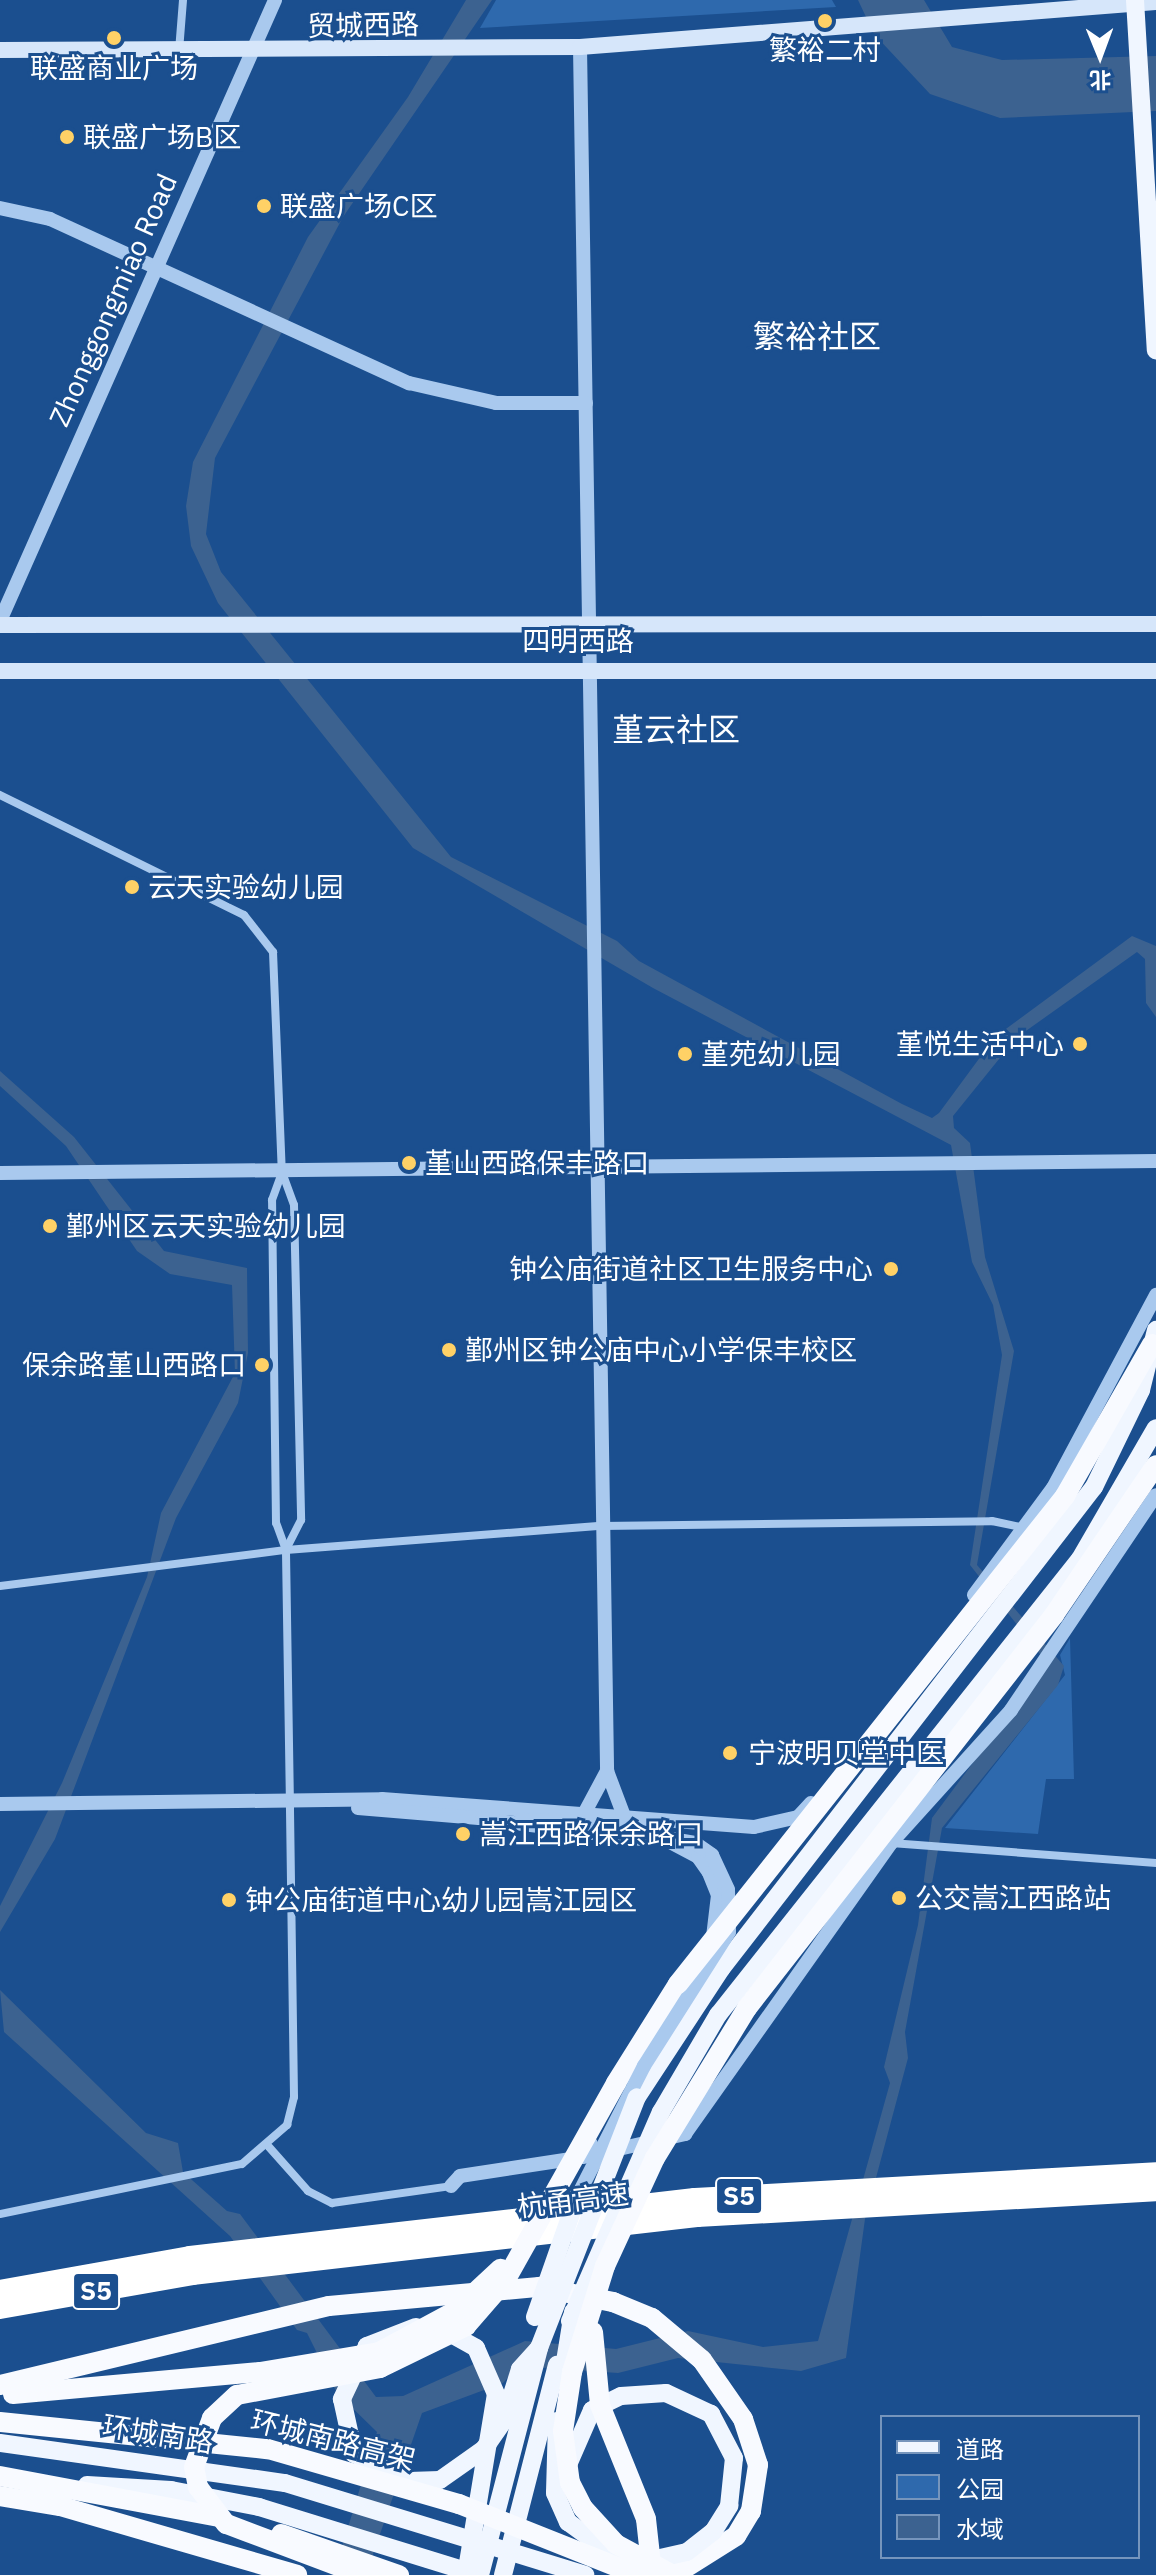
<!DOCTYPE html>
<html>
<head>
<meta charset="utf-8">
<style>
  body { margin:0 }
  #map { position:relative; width:1156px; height:2575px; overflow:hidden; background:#1b4f8f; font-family:"IBM Plex Sans","Noto Sans SC",sans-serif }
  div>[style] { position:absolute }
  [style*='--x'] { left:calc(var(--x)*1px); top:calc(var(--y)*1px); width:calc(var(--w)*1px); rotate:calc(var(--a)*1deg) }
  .green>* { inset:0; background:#2e69ad }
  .water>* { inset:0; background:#3c6290 }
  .minor>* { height:8px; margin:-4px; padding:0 4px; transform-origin:4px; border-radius:4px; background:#a9c9ee }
  .tertiary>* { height:14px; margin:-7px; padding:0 7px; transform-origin:7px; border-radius:7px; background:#a9c9ee }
  .secondary>* { height:16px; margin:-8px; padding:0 8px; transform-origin:8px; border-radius:8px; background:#d6e6fa }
  .primary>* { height:18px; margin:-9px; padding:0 9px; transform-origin:9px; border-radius:9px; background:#f0f6ff }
  .trunk>* { height:20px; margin:-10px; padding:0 10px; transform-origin:10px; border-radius:10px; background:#f8faff }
  .motorway>* { height:22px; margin:-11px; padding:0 11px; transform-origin:11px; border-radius:11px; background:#fff }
  .tertiary-bridge>* { height:14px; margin:-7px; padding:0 7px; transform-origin:7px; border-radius:7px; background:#a9c9ee }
  .primary-bridge>* { height:18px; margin:-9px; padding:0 9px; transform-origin:9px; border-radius:9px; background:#f0f6ff }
  .trunk-bridge>* { height:20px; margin:-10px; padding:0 10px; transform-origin:10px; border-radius:10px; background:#f8faff }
  .dots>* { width:22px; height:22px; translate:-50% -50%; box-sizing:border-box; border:4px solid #1b4f8f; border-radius:50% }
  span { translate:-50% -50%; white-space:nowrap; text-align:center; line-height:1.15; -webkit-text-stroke:6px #1b4f8f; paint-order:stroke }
  .shield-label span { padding:2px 6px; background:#1b4f8f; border:2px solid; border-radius:6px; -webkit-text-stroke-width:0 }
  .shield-label { font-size:26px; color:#fff; font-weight:700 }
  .street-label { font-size:28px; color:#fff }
  .poi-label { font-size:28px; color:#fff }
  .left { translate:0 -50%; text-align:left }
  .right { translate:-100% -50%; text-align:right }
  .quarter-label { font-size:32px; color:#fff }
  .legend { position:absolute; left:880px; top:2415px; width:260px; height:144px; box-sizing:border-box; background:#1b4f8f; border:2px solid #7695bc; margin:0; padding:10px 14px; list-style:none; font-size:24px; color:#fff }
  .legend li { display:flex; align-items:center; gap:16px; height:40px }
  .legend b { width:40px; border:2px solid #7695bc }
  .north { position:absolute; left:1060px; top:16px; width:80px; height:80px; -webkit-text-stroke:6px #1b4f8f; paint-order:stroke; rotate:179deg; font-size:22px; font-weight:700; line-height:32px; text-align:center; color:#fff }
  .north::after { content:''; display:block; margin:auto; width:28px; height:36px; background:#fff; clip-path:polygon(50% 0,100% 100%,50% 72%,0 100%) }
</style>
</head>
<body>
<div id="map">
  <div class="green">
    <div style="clip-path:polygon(496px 0,832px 0,836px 7px,480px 28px)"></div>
    <div style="clip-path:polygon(1070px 1638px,1074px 1779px,1046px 1779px,1038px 1834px,945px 1828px,1065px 1675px,1060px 1655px)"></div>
  </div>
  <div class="water">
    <div style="clip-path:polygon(466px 0,492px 0,343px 217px,215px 458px,206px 534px,221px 572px,451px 857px,617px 941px,639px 961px,902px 1104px,932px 1118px,939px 1113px,995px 1037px,1132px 936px,1156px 946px,1156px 1017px,1146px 1003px,1145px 959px,1137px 952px,1016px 1038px,953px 1116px,954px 1128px,970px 1143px,985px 1257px,1014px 1351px,977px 1565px,1064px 1666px,1058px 1685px,942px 1828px,905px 2032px,908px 2058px,865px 2219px,846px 2358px,801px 2371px,678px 2358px,618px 2373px,519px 2366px,503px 2383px,422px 2413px,371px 2560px,339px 2557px,377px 2432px,337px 2393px,307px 2333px,297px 2330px,230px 2236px,4px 2032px,0 1990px,146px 2133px,178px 2143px,183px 2172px,227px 2211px,240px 2214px,376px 2397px,403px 2396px,525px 2341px,616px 2349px,688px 2331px,763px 2347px,818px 2341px,890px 2083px,884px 2067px,918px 1925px,932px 1818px,1047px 1663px,970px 1565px,1002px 1355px,993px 1305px,972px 1262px,951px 1145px,653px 988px,413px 848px,218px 603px,191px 546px,186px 506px,193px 462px,308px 237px,408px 97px)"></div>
    <div style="clip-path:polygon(858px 0,924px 0,952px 47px,1002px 60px,1156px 56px,1156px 111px,1000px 118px,930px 94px,874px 34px)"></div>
    <div style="clip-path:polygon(0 1071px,74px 1137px,164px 1251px,247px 1268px,248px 1353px,238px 1403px,176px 1518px,55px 1839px,0 1932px,0 1906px,62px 1783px,147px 1577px,161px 1513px,235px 1373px,232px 1285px,170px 1274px,137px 1251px,66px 1146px,0 1086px)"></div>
  </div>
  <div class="minor">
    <div style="--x:179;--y:51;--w:51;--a:-85.5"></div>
    <div style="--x:0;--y:795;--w:272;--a:26.2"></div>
    <div style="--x:244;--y:915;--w:47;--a:51.9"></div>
    <div style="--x:273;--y:952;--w:220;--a:87.7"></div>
    <div style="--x:282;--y:1172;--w:35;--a:70"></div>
    <div style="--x:294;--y:1205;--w:315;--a:88.7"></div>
    <div style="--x:301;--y:1520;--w:34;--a:117"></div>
    <div style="--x:0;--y:1586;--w:288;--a:-7.2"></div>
    <div style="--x:286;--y:1550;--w:316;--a:-4.4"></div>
    <div style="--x:601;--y:1526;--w:391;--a:-0.7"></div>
    <div style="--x:992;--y:1521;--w:33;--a:12"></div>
    <div style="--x:891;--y:1843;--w:266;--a:4.3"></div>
    <div style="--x:269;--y:2147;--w:59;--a:48.4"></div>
    <div style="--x:308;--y:2191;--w:27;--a:27"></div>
    <div style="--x:332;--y:2203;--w:120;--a:-8.1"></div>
    <div style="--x:0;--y:2214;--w:247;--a:-11.7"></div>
    <div style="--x:242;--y:2164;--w:60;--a:-40.9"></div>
    <div style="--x:287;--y:2125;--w:29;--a:-76"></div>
    <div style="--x:294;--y:2097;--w:290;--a:-90.8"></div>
    <div style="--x:290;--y:1807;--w:257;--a:-90.9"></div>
    <div style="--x:286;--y:1550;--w:29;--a:-110"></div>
    <div style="--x:276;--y:1523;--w:323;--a:-90.7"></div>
    <div style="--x:272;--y:1200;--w:30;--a:-70"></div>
  </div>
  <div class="tertiary">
    <div style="--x:580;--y:47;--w:1724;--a:89.1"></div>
    <div style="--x:0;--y:208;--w:51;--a:12.4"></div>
    <div style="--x:50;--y:219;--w:395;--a:24.6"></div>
    <div style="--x:409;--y:383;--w:89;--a:12.9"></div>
    <div style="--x:496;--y:403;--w:90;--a:0"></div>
    <div style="--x:0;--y:621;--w:679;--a:-66.11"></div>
    <div style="--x:0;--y:1173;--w:1156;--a:-0.59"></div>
    <div style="--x:974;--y:1595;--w:133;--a:-53.6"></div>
    <div style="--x:1053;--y:1488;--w:219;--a:-61.9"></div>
    <div style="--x:0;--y:1804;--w:382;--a:-0.7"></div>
    <div style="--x:382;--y:1799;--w:373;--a:4.3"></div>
    <div style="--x:754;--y:1827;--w:45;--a:-12.8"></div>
    <div style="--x:798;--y:1817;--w:19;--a:-47"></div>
    <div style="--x:358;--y:1808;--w:130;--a:4.8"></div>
    <div style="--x:585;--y:1812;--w:47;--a:-61.8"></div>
    <div style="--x:607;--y:1771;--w:48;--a:69.3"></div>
    <div style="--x:482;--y:1819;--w:159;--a:7.2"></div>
    <div style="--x:521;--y:1820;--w:44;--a:1.3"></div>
    <div style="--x:672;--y:1843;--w:30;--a:28"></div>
    <div style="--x:698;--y:1857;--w:19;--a:55"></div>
    <div style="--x:709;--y:1873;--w:24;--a:68"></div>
    <div style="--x:718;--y:1895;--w:42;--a:96.8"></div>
    <div style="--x:591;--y:2144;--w:15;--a:122"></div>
    <div style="--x:583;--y:2157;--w:105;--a:-12.7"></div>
    <div style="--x:685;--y:2134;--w:357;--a:-54.7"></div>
    <div style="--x:891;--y:1843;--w:179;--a:-47.9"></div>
    <div style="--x:1011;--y:1710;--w:259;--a:-56"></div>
    <div style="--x:451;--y:2186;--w:13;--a:-48"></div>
    <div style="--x:460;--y:2176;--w:119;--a:-8.7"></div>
  </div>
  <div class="secondary">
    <div style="--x:0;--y:50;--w:580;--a:-0.3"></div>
    <div style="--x:580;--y:47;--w:578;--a:-4.47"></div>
    <div style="--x:0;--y:625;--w:1156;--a:-0.05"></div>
    <div style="--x:0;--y:671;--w:1156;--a:0"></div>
  </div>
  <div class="primary">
    <div style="--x:1135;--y:0;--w:351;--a:86.6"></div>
    <div style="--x:637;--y:2097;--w:153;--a:-56.7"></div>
    <div style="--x:721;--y:1969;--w:609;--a:-52.27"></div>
    <div style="--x:1094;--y:1487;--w:108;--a:-64.1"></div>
    <div style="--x:1141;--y:1390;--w:62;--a:-76"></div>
    <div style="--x:661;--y:2112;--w:113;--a:-59.6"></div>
    <div style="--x:718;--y:2015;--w:582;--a:-51.56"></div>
    <div style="--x:1080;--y:1559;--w:151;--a:-59.9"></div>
    <div style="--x:0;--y:2443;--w:288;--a:8"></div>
    <div style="--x:285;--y:2483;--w:314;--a:17"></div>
    <div style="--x:568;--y:2465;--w:60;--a:-66.4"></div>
    <div style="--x:592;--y:2410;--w:32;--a:-26"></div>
    <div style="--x:621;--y:2396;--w:45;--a:-3.8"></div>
    <div style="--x:666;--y:2393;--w:50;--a:25"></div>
    <div style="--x:87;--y:2485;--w:84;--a:3.4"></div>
    <div style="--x:171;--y:2490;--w:90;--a:10.9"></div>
    <div style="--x:259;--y:2507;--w:229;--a:17.2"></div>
    <div style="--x:466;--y:2575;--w:183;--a:-80.6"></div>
  </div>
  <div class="trunk">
    <div style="--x:1065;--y:1496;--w:175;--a:-60.2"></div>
    <div style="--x:747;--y:2008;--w:499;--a:-52"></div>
    <div style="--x:1054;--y:1615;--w:181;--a:-55.8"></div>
    <div style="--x:616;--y:2083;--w:117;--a:-57.9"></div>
    <div style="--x:0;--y:2385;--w:338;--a:-13.5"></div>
    <div style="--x:329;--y:2306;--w:211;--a:-5.2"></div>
    <div style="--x:539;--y:2287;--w:76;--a:11.5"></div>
    <div style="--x:613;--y:2302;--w:42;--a:22.3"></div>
    <div style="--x:652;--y:2318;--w:65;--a:40"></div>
    <div style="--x:702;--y:2360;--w:72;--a:55.2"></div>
    <div style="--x:743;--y:2419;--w:48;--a:71.9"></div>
    <div style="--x:758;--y:2465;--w:47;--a:98.7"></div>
    <div style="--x:751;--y:2511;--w:29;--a:121"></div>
    <div style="--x:736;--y:2536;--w:73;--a:147.8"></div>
    <div style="--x:13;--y:2394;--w:248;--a:-5.1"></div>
    <div style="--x:0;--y:2496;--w:61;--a:9.5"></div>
    <div style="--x:60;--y:2506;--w:247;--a:16.2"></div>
  </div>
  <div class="motorway">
    <div style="--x:0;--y:2291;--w:193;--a:-10.1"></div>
    <div style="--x:190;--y:2257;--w:508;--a:-6.55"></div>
    <div style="--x:695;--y:2199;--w:462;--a:-3.2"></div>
    <div style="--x:0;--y:2308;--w:195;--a:-10"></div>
    <div style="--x:192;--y:2274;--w:508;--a:-6.55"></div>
    <div style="--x:697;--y:2216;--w:460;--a:-3.2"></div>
  </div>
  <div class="tertiary-bridge">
    <div style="--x:565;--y:1821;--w:132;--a:9.6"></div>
    <div style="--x:695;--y:1843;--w:21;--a:35"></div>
    <div style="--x:712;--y:1855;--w:38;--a:65"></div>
    <div style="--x:728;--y:1890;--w:42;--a:88.6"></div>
    <div style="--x:729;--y:1932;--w:159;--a:122.4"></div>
    <div style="--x:644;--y:2066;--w:147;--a:117.1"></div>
  </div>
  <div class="primary-bridge">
    <div style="--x:535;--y:2317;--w:127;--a:-70.7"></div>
    <div style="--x:570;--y:2321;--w:228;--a:-66.5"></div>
    <div style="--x:416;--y:2327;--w:53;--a:158.8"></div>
    <div style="--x:367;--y:2346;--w:59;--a:115.3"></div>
    <div style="--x:342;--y:2399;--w:56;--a:77.7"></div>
    <div style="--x:354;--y:2454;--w:61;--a:26.1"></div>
    <div style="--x:409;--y:2481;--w:31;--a:-2"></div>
    <div style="--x:440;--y:2480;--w:54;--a:-35.2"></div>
    <div style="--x:484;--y:2449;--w:35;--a:-55"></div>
    <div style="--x:504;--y:2420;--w:53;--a:-72.6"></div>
    <div style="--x:520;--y:2369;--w:28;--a:-48"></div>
    <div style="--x:442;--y:2329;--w:39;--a:29"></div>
    <div style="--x:476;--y:2348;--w:50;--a:66.5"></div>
    <div style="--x:562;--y:2380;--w:69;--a:-80.8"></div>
    <div style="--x:557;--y:2421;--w:72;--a:91.6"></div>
    <div style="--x:555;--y:2493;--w:32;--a:66"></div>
    <div style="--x:568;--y:2522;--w:54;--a:36"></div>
    <div style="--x:612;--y:2554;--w:28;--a:19"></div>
    <div style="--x:638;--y:2563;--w:50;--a:-12.7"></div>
    <div style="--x:687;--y:2552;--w:33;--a:-38"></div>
    <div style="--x:713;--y:2532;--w:31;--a:-58"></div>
    <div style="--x:729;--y:2506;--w:48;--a:-84.1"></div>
    <div style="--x:734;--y:2458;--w:50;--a:-117.6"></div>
    <div style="--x:480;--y:2575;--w:235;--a:-75.4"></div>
    <div style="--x:539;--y:2348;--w:269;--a:-68.7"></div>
    <div style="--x:503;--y:2575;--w:217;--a:-75.6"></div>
  </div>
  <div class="trunk-bridge">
    <div style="--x:678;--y:1984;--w:623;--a:-51.58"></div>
    <div style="--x:593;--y:2332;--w:73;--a:84.5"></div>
    <div style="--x:600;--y:2405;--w:123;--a:68"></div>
    <div style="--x:646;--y:2519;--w:54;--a:83.7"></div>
    <div style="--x:260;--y:2372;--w:121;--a:-9.5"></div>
    <div style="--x:379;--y:2352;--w:86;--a:-28.3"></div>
    <div style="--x:455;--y:2311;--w:62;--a:-43"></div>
    <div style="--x:0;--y:2422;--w:269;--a:5.8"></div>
    <div style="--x:268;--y:2449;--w:199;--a:16.1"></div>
    <div style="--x:459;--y:2504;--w:192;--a:21.7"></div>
    <div style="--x:0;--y:2476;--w:224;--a:10.6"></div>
    <div style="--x:281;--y:2534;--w:125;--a:19.2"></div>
    <div style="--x:362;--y:2575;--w:145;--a:-159.4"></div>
    <div style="--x:226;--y:2524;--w:46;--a:-127.1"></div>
    <div style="--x:198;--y:2487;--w:20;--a:-101"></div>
    <div style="--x:194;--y:2467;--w:52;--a:-69.8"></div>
    <div style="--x:212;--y:2418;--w:34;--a:-43"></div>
    <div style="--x:237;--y:2395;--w:146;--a:-10.7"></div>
    <div style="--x:380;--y:2368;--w:96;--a:-26"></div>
    <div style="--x:466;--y:2326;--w:60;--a:-49.1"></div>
    <div style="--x:505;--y:2281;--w:227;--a:-60.7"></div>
    <div style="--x:673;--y:2575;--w:65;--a:-151.5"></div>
    <div style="--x:616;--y:2544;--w:49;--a:-132.5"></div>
    <div style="--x:583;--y:2508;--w:28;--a:-117"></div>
    <div style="--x:570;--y:2483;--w:52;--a:-97.7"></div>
    <div style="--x:563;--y:2431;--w:60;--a:-81.3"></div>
    <div style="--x:572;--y:2372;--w:111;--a:-72.7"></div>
    <div style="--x:605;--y:2266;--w:119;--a:-65.2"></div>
    <div style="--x:655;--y:2158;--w:176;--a:-58.5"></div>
  </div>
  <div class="dots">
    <div style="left:825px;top:21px;background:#ffd166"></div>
    <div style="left:114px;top:38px;background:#ffd166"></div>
    <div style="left:67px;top:137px;background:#ffd166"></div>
    <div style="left:264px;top:206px;background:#ffd166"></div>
    <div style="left:132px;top:887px;background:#ffd166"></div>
    <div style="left:1080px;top:1044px;background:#ffd166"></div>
    <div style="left:685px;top:1054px;background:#ffd166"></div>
    <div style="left:409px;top:1163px;background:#ffd166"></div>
    <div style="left:50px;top:1226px;background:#ffd166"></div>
    <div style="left:891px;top:1269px;background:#ffd166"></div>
    <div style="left:449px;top:1350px;background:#ffd166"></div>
    <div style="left:262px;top:1365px;background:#ffd166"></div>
    <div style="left:730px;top:1753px;background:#ffd166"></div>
    <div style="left:463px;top:1834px;background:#ffd166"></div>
    <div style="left:899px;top:1898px;background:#ffd166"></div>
    <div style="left:229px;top:1900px;background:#ffd166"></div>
  </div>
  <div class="shield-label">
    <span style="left:739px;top:2196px">S5</span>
    <span style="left:96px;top:2291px">S5</span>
  </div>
  <div class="street-label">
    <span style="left:363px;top:25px;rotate:-1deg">贸城西路</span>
    <span style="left:113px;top:300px;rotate:-66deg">Zhonggongmiao Road</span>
    <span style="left:578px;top:641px">四明西路</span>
    <span style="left:573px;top:2200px;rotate:-7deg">杭甬高速</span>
    <span style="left:158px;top:2434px;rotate:9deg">环城南路</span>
    <span style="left:333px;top:2440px;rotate:14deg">环城南路高架</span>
  </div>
  <div class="poi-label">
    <span style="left:825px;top:50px">繁裕二村</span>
    <span style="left:114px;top:68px">联盛商业广场</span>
    <span class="left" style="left:83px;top:137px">联盛广场B区</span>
    <span class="left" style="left:280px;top:206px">联盛广场C区</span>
    <span class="left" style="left:148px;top:887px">云天实验幼儿园</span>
    <span class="right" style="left:1064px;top:1044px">堇悦生活中心</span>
    <span class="left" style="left:701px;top:1054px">堇苑幼儿园</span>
    <span class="left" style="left:425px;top:1163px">堇山西路保丰路口</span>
    <span class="left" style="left:66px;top:1226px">鄞州区云天实验幼儿园</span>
    <span class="right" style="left:873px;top:1269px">钟公庙街道社区卫生服务中心</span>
    <span class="left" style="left:465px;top:1350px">鄞州区钟公庙中心小学保丰校区</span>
    <span class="right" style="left:246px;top:1365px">保余路堇山西路口</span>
    <span class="left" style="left:748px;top:1753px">宁波明贝堂中医</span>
    <span class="left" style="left:479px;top:1834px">嵩江西路保余路口</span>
    <span class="left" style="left:915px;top:1898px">公交嵩江西路站</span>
    <span class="left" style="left:245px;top:1900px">钟公庙街道中心幼儿园嵩江园区</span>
  </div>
  <div class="quarter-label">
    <span style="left:817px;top:336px">繁裕社区</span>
    <span style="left:676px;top:729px">堇云社区</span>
  </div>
  <ul class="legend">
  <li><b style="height:10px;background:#f0f6ff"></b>道路</li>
  <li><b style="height:22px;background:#2e69ad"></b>公园</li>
  <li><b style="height:22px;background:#3c6290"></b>水域</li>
  </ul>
  <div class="north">北</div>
</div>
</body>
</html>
